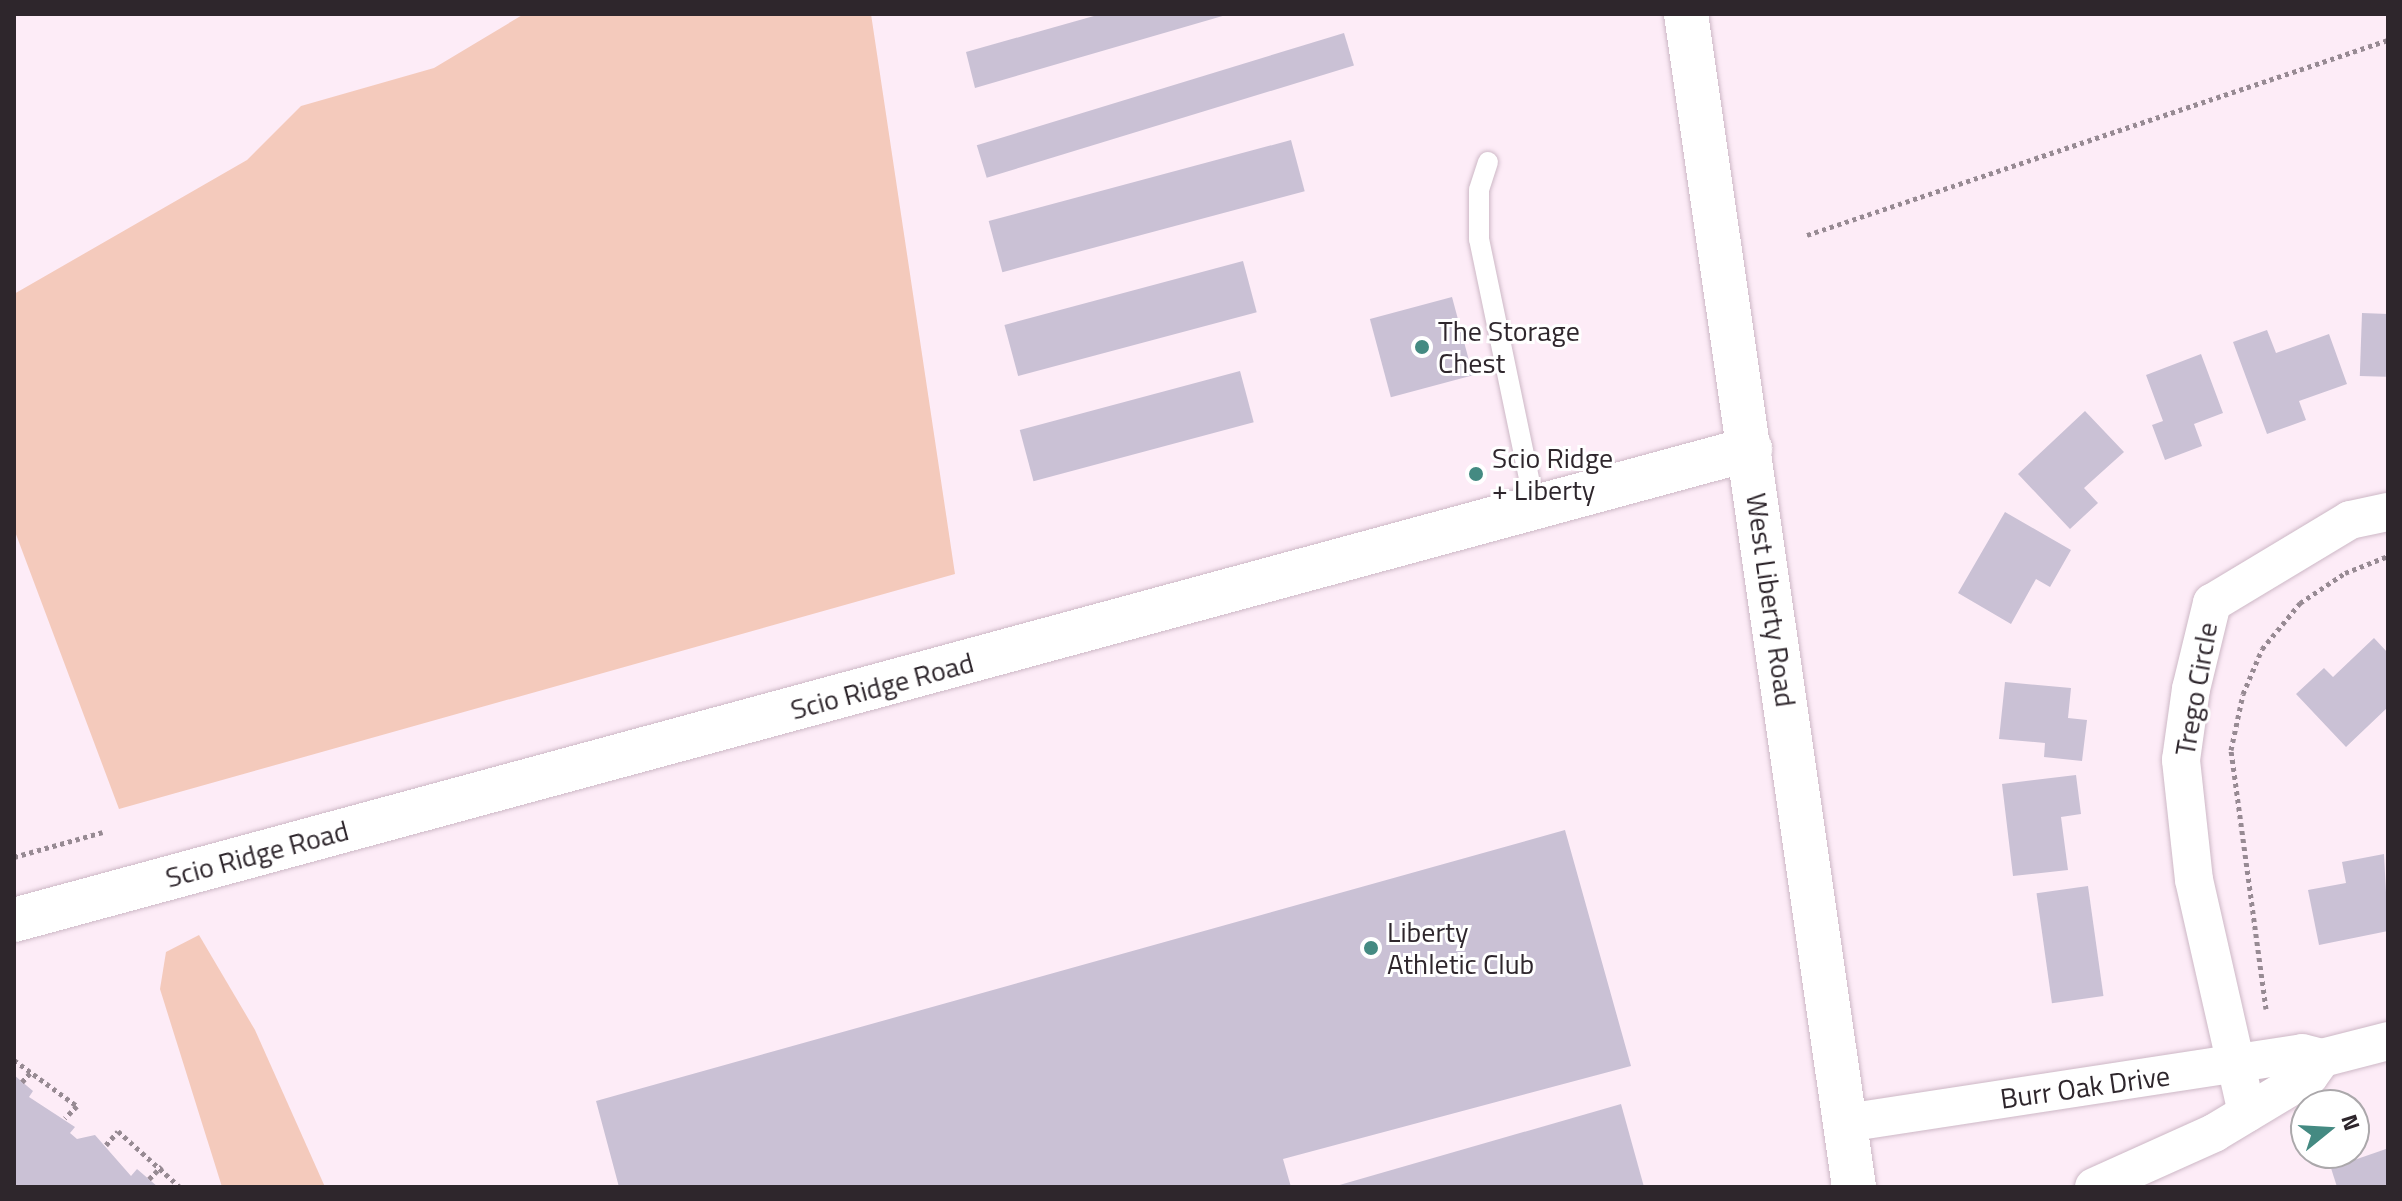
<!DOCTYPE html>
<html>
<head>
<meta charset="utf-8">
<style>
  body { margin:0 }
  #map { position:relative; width:2402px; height:1201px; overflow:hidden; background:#fdecf7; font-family:"Titillium Web",sans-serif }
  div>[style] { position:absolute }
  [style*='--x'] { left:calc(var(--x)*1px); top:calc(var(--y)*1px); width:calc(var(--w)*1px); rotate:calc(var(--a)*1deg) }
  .green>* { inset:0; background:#f4cabc }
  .building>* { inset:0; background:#cac1d5; transform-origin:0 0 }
  .path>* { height:5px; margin-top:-2.5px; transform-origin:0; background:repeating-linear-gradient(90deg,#978a93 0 4px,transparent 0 8px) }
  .roads { filter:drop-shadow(0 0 2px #cdb8c6) drop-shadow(0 0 2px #cdb8c6) }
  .service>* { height:20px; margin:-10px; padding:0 10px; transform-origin:10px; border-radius:10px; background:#fff }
  .minor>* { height:38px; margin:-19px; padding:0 19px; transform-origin:19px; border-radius:19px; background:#fff }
  .tertiary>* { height:44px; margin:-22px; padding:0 22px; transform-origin:22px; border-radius:22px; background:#fff }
  .secondary>* { height:44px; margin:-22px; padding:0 22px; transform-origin:22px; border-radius:22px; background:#fff }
  .dots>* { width:22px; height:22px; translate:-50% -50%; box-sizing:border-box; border:4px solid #fff; border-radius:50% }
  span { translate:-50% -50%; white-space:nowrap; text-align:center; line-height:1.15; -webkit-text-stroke:6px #fff; paint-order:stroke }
  .poi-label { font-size:28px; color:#2e262c }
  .left { translate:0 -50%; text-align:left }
  .street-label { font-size:28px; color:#2e262c }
  .frame { position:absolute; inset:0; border:16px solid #2e262c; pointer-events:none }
  .north { position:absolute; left:2290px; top:1089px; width:80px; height:80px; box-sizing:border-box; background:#fff; border:2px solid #aba8ab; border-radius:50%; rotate:72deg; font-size:22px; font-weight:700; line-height:32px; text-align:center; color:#2e262c }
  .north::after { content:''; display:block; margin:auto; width:28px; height:36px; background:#448a82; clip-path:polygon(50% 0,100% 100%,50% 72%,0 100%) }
</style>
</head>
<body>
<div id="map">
  <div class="green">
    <div style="clip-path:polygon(524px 14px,871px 14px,955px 574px,119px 809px,14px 529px,14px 294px,247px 160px,301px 106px,434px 68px)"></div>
    <div style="clip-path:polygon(199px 935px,255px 1030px,325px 1187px,222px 1187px,160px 989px,166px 952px)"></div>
  </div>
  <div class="building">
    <div style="clip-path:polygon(1101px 14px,1226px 15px,975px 88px,966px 52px)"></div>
    <div style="left:1344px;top:33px;width:34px;height:384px;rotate:73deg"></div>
    <div style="left:1291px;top:140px;width:53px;height:313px;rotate:75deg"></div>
    <div style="left:1243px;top:261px;width:53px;height:247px;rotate:75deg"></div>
    <div style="left:1452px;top:297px;width:81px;height:85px;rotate:75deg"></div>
    <div style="left:2362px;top:313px;width:26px;height:63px;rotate:2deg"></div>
    <div style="clip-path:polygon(2267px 330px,2276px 353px,2329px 334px,2347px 384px,2299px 401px,2306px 420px,2267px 434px,2233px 342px)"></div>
    <div style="clip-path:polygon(2201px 354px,2223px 413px,2194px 424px,2202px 446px,2165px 460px,2152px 425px,2163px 421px,2146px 375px)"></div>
    <div style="left:1240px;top:371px;width:53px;height:228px;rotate:75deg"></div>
    <div style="clip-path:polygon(2085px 411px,2124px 452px,2084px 488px,2098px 503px,2070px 529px,2018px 474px)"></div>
    <div style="clip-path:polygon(2005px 512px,2071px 550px,2050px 587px,2036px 579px,2011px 624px,1958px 593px)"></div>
    <div style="clip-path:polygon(2374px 638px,2388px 653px,2388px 707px,2346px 747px,2296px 694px,2324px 668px,2333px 677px)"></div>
    <div style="clip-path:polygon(2005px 682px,2071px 688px,2068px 718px,2087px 720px,2082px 761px,2044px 757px,2045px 743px,1999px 739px)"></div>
    <div style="clip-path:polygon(2076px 775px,2081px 814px,2061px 817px,2068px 870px,2013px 876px,2002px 784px)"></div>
    <div style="clip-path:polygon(1565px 830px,1631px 1066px,1283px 1159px,1291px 1187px,619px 1187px,596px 1101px)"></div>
    <div style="clip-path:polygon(2384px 854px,2388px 931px,2319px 945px,2308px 890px,2346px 883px,2342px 862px)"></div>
    <div style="left:2088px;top:886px;width:111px;height:52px;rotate:82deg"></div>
    <div style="clip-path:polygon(14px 1075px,33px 1091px,29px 1097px,75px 1127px,70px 1133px,77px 1139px,95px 1135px,131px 1176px,137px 1169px,158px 1187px,14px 1187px)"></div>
    <div style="clip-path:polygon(1621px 1104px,1644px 1187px,1336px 1187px,1336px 1186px)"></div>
    <div style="clip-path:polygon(2386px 1149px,2388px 1187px,2337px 1187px,2331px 1168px)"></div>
  </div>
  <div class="path">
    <div style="--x:1807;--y:235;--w:613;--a:-18.55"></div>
    <div style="--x:14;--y:857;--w:92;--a:-15.7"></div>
    <div style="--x:2266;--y:1009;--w:261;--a:-97.7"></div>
    <div style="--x:2231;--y:750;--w:57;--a:-77.9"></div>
    <div style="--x:2243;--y:694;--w:49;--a:-67.1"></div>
    <div style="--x:2262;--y:649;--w:60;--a:-50.4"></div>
    <div style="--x:2300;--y:603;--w:54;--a:-33.7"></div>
    <div style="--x:2345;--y:573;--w:46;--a:-21.6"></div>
    <div style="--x:14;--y:1060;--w:78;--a:36.1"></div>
    <div style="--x:77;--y:1106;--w:17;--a:135"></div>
    <div style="--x:22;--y:1082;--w:15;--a:-48"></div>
    <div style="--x:106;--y:1145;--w:18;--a:-49"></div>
    <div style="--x:118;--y:1131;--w:84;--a:42.1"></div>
    <div style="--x:149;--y:1179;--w:18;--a:-45"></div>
  </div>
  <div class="roads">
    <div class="service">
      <div style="--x:1488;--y:162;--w:29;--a:108"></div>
      <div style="--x:1479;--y:190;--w:49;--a:90"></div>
      <div style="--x:1479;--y:239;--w:274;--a:78.2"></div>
    </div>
    <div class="minor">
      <div style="--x:2247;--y:1113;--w:239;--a:-102.8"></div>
      <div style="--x:2194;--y:880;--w:121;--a:-96.2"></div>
      <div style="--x:2181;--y:760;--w:72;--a:-82"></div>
      <div style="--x:2191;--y:689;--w:89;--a:-76.3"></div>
      <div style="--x:2212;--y:603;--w:161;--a:-31"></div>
      <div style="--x:2350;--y:520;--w:39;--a:-12"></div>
      <div style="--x:1846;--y:1123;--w:461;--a:-8.7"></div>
      <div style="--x:2302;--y:1053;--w:21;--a:14"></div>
      <div style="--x:2094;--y:1187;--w:132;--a:-24.2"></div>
      <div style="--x:2214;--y:1133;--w:111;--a:-31"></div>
      <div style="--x:2309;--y:1076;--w:22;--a:-54"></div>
      <div style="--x:2322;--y:1058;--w:68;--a:-14.4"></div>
    </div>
    <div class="tertiary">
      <div style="--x:14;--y:920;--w:1799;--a:-15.18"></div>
    </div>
    <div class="secondary">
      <div style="--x:1686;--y:14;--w:1185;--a:81.85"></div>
    </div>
  </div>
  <div class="dots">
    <div style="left:1422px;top:347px;background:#448a82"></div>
    <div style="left:1476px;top:474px;background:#448a82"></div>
    <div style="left:1371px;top:948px;background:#448a82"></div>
  </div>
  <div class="poi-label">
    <span class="left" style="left:1438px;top:347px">The Storage<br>Chest</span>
    <span class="left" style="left:1492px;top:474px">Scio Ridge<br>+ Liberty</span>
    <span class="left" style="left:1387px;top:948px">Liberty<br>Athletic Club</span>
  </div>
  <div class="street-label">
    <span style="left:1771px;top:600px;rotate:82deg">West Liberty Road</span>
    <span style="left:882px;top:686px;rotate:-15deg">Scio Ridge Road</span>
    <span style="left:2196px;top:689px;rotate:-80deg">Trego Circle</span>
    <span style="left:257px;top:854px;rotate:-15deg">Scio Ridge Road</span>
    <span style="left:2085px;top:1087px;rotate:-8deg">Burr Oak Drive</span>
  </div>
  <div class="frame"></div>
  <div class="north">N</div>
</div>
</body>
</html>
